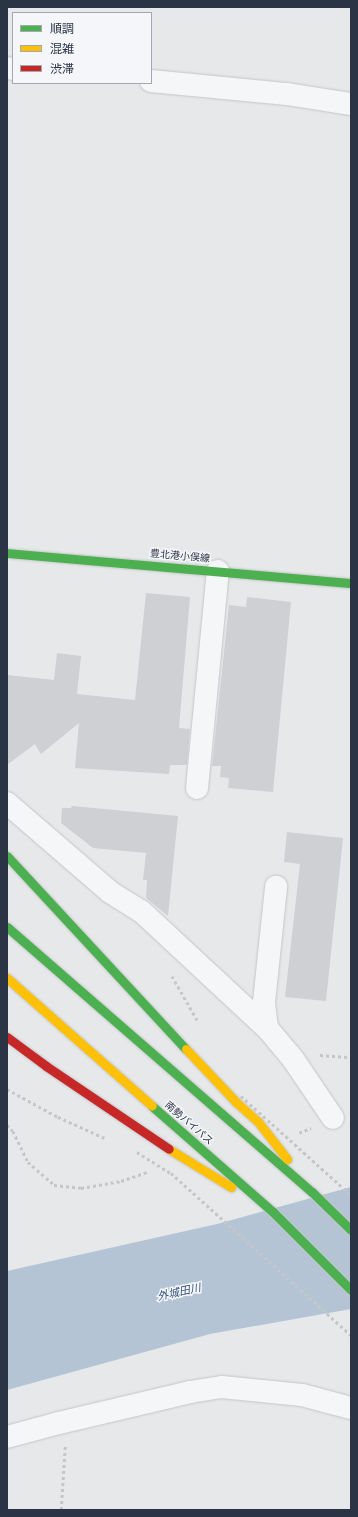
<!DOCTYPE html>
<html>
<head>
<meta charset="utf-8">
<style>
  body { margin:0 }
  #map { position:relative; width:358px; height:1517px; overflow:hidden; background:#e6e8ea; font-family:"Noto Sans","Noto Sans JP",sans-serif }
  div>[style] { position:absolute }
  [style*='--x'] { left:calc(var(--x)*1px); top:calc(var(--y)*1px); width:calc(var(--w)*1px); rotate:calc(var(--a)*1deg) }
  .water>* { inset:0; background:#b4c4d5 }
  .building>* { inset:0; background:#ced0d3 }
  .path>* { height:2.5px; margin-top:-1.25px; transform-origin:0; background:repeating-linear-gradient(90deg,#c5c6ca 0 3px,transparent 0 6px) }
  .roads { filter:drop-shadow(0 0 1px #c4c6c8) drop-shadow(0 0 1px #c4c6c8) }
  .street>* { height:22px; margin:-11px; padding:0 11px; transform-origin:11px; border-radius:11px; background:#f5f6f7 }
  .fast>* { height:9px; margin:-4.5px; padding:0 4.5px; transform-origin:4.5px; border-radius:4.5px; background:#4caf50 }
  .slow>* { height:9px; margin:-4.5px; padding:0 4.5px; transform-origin:4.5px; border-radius:4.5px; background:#ffc107 }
  .jam>* { height:9px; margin:-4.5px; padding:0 4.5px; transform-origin:4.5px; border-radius:4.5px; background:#c62828 }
  .path-bridge>* { height:2.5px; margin-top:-1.25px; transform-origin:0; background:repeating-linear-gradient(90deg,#c5c6ca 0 3px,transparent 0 6px) }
  span { translate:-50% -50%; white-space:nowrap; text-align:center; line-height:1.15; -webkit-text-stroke:3px #f4f6f9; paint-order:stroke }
  .street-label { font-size:10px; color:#2b3445 }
  .water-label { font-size:11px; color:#34527a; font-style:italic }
  .frame { position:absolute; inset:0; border:8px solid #2b3445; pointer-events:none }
  .legend { position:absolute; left:12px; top:12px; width:140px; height:72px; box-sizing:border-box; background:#f4f6f9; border:1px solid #a4a8b1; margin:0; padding:5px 7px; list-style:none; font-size:12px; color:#2b3445 }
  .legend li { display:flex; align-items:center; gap:8px; height:20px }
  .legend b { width:20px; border:1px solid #a4a8b1 }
</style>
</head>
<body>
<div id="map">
  <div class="water">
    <div style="clip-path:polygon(351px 1187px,351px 1309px,210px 1334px,7px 1390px,7px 1271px,217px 1224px)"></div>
  </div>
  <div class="building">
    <div style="clip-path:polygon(146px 593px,190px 597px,179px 728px,190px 729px,187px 765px,170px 765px,169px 774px,75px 768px,79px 723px,41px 754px,35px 744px,7px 765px,7px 675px,54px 680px,57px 653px,81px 656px,77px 694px,135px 700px)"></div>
    <div style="clip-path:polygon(247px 597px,291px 602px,273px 792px,228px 788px,229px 778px,220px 777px,221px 766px,212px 766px,229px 605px,246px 607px)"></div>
    <div style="clip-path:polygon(72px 806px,178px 816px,168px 916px,146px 898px,147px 880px,143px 880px,146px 853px,93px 848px,61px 823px,62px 808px,71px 808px)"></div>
    <div style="clip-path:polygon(287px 832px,343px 838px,326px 1001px,285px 997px,300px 864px,284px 862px)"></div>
  </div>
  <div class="path">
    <div style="--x:172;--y:976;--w:54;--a:60.1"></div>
    <div style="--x:320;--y:1055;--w:31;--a:4"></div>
    <div style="--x:7;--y:1089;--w:58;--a:28.8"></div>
    <div style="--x:58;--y:1117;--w:51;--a:24.1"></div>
    <div style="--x:7;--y:1125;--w:8;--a:45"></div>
    <div style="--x:13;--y:1131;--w:34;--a:64"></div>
    <div style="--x:28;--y:1162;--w:35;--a:41"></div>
    <div style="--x:54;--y:1185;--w:27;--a:6"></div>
    <div style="--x:81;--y:1188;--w:41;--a:-9.9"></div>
    <div style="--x:121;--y:1181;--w:28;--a:-19"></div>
    <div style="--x:299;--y:1133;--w:13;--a:-23"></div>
    <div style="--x:61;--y:1510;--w:64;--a:-86.4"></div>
  </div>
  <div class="roads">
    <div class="street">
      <div style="--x:7;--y:68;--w:6;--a:9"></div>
      <div style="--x:151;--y:81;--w:137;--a:5.5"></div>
      <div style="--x:287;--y:94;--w:65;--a:8.9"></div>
      <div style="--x:197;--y:788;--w:218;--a:-84.5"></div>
      <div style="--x:7;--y:803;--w:136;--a:40.8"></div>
      <div style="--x:110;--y:892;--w:36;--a:32"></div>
      <div style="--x:141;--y:911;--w:172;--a:42.9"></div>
      <div style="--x:267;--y:1028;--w:40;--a:50"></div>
      <div style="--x:293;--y:1059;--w:71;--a:55.9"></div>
      <div style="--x:267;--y:1028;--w:26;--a:-97"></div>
      <div style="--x:264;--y:1002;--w:116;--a:-84"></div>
      <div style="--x:7;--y:1437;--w:54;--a:-15.1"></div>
      <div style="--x:59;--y:1423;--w:135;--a:-13.3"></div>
      <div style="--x:190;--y:1392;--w:32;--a:-9"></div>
      <div style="--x:222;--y:1387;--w:80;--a:5.7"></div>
      <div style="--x:302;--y:1395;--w:51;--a:14.9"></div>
    </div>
    <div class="fast">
      <div style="--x:7;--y:553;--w:345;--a:5"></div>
      <div style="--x:7;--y:856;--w:263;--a:47.2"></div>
      <div style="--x:7;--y:927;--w:404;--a:41"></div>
      <div style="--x:312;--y:1192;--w:54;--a:44.3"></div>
      <div style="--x:152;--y:1106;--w:161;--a:41.2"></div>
      <div style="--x:273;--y:1212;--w:110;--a:45"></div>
    </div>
    <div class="slow">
      <div style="--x:7;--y:978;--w:193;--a:41.4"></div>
      <div style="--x:186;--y:1049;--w:73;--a:46.7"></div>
      <div style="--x:236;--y:1102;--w:31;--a:42"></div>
      <div style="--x:259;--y:1123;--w:46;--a:52.1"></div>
      <div style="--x:169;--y:1149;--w:73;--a:31.5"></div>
    </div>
    <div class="jam">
      <div style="--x:7;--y:1037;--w:49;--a:36.6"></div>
      <div style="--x:46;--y:1066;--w:148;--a:34"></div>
    </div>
  </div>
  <div class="path-bridge">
    <div style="--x:241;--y:1096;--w:148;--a:42"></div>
    <div style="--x:137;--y:1152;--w:40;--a:32"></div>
    <div style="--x:171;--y:1173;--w:242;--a:42"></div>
  </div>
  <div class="street-label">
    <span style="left:180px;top:556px;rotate:5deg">豊北港小俣線</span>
    <span style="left:189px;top:1123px;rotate:41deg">南勢バイパス</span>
  </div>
  <div class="water-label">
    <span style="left:179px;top:1292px;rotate:-12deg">外城田川</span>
  </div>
  <div class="frame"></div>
  <ul class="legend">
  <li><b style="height:5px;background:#4caf50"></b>順調</li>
  <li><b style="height:5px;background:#ffc107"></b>混雑</li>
  <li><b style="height:5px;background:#c62828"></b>渋滞</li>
  </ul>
</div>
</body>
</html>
